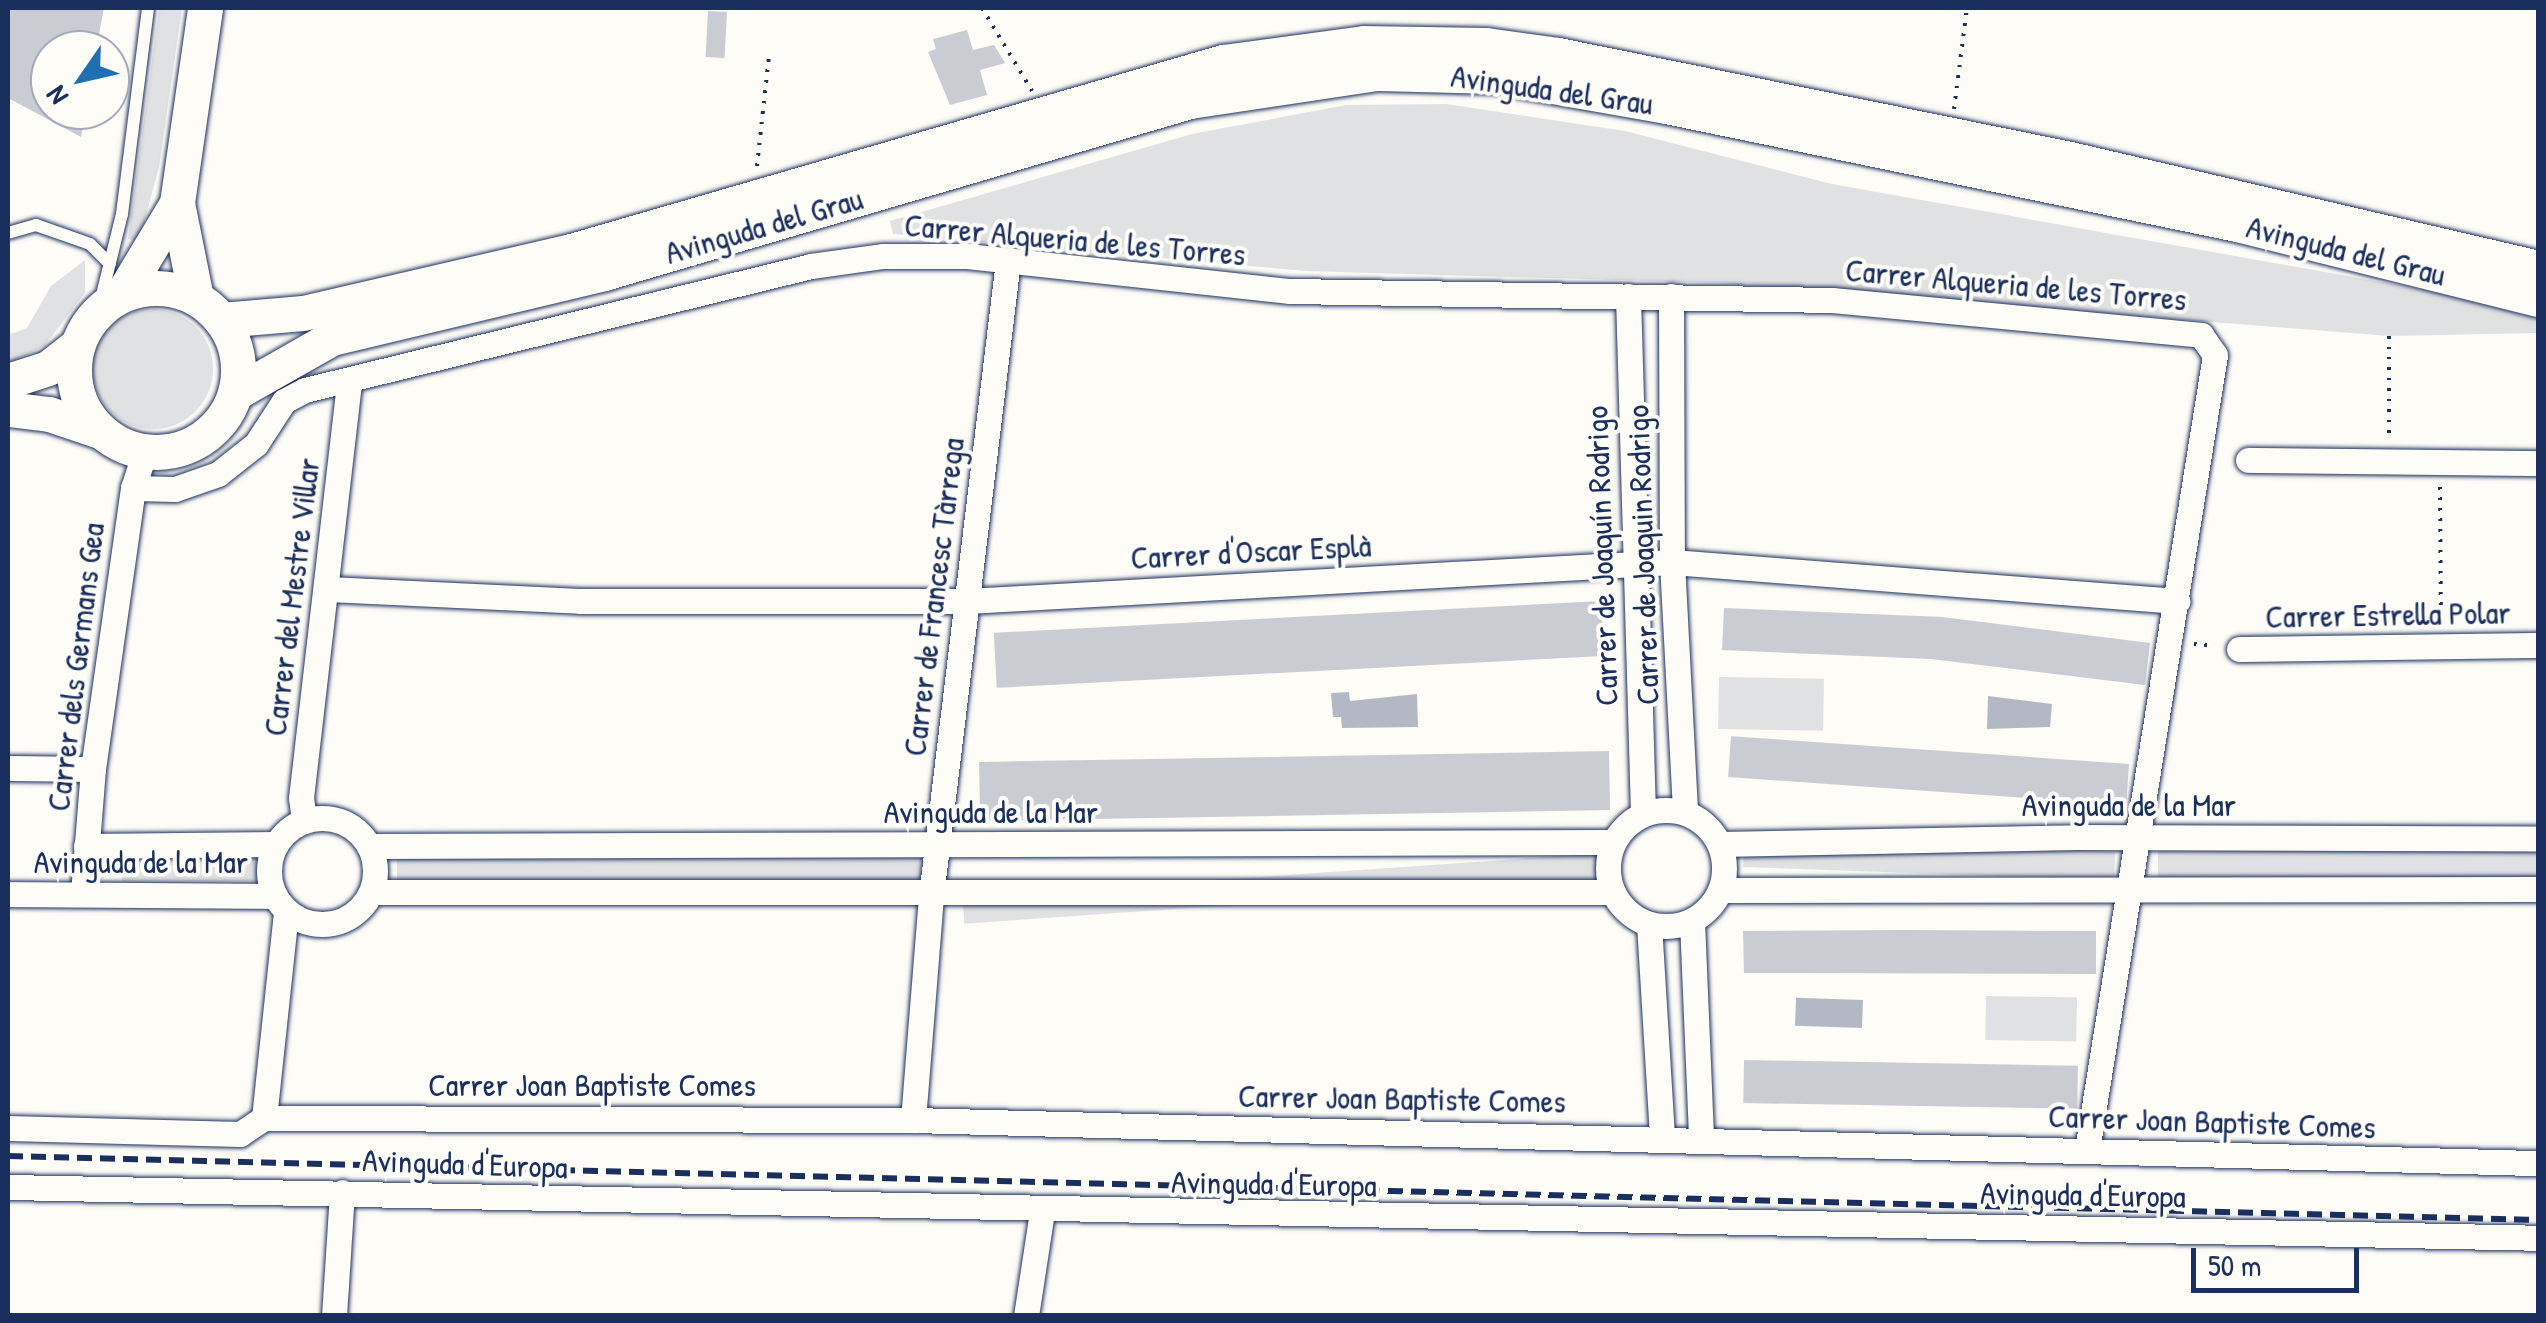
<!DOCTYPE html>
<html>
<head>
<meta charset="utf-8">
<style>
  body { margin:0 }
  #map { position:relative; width:2546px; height:1323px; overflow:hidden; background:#fdfcf7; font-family:"Patrick Hand",sans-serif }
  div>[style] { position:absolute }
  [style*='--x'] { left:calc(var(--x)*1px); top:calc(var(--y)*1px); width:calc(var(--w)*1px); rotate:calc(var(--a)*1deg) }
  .green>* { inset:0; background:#e0e1e3; transform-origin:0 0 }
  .round { border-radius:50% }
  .water>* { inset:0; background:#b3b8c5; transform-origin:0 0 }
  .building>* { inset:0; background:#c9ccd3; transform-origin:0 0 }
  .path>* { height:4px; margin-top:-2px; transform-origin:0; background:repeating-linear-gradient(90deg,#1b2f5e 0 2.5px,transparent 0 10.5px) }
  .roads { filter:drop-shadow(0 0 2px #1b2f5e) drop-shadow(0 0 2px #1b2f5e) }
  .service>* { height:12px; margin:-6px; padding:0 6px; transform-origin:6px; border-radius:6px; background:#fdfcf7 }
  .minor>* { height:25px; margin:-12.5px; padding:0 12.5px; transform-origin:12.5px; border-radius:12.5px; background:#fdfcf7 }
  .minor>.ring { margin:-12.5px; padding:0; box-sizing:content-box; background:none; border:25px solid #fdfcf7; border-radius:50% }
  .secondary>* { height:35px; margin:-17.5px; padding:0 17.5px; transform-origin:17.5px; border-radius:17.5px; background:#fdfcf7 }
  .secondary>.ring { margin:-17.5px; padding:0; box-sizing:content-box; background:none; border:35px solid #fdfcf7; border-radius:50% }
  .rail>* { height:6px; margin-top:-3px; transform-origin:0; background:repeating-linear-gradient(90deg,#1b2f5e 0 15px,transparent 0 23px) }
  span { translate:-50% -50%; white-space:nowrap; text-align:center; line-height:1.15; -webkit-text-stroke:8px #fdfcf7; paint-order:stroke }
  .street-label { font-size:32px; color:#1b2f5e }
  .frame { position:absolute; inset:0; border:10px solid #1b2f5e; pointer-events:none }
  .north { position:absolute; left:30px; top:30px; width:100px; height:100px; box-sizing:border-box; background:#fdfcf7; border:2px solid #a3aaba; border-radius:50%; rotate:236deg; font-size:28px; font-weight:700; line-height:40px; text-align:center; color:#1b2f5e }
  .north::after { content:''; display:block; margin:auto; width:35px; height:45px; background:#1f6fb2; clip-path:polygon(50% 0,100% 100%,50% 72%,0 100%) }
  .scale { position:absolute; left:2191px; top:1248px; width:168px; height:45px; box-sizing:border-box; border:5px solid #1b2f5e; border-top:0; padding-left:12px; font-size:30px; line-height:35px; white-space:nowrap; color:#1b2f5e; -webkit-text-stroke:8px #fdfcf7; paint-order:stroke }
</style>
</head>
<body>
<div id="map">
  <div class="green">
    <div style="clip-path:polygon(159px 8px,182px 8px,159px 167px,139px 241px,128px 239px)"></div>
    <div style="clip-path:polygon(1446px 104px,1625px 131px,1832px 184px,2442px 293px,2538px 313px,2538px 333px,2389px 336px,1719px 283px,1306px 271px,893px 234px,890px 221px,1192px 134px,1346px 105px)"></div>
    <div style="clip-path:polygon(85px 260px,85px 293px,45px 345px,8px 365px,8px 335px,27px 328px,51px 286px)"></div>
    <div class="round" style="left:93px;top:309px;width:120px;height:120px"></div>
    <div style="left:1719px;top:677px;width:105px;height:52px;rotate:1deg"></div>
    <div style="left:2158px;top:851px;width:380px;height:28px"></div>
    <div style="left:397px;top:852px;width:524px;height:31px"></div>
    <div style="left:2115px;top:852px;width:28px;height:371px;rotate:92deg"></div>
    <div style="left:1603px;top:853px;width:26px;height:642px;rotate:86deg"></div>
    <div style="left:122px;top:854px;width:136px;height:27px"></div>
    <div style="left:1986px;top:996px;width:91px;height:44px;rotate:1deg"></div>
  </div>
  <div class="water">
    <div style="clip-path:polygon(1349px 692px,1350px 701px,1417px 694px,1418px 727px,1342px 728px,1341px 717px,1333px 717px,1331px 693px)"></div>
    <div style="clip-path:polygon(1988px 696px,2052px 704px,2050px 727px,1987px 729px)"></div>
    <div style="left:1863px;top:1000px;width:28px;height:67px;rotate:92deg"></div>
  </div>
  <div class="building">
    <div style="clip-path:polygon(8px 8px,104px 8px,96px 50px,50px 50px,50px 110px,86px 110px,81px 137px,8px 98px)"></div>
    <div style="left:708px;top:11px;width:19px;height:46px;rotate:3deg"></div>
    <div style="clip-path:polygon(967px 30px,973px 50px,994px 45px,1005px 63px,980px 70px,987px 95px,950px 105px,928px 52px,936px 49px,933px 39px)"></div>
    <div style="left:1601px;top:601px;width:55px;height:608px;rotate:87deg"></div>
    <div style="clip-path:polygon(1724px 608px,1942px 617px,2150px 643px,2145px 685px,1931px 659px,1722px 650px)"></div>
    <div style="left:1609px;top:751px;width:59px;height:630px;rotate:89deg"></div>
    <div style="left:2129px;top:764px;width:41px;height:399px;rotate:94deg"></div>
    <div style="clip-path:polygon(1904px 930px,2096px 931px,2096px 974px,1744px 973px,1743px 931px)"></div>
    <div style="left:1744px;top:1060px;width:334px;height:43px;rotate:1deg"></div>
  </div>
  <div class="path">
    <div style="--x:982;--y:8;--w:97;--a:58.9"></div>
    <div style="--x:1954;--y:109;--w:102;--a:-82.7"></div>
    <div style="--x:757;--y:166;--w:111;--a:-83.8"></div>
    <div style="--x:2389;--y:336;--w:101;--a:90"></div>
    <div style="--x:2440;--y:487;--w:136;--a:89.6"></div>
    <div style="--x:2194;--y:644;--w:21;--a:5"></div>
  </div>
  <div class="roads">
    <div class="service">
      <div style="--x:8;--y:233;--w:29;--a:-16"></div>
      <div style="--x:36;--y:225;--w:57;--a:19.4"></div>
      <div style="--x:90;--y:244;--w:28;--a:45"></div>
      <div style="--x:98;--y:311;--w:100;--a:-76.1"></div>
      <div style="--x:122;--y:214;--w:208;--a:-82.8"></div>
    </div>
    <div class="minor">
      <div style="--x:1628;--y:296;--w:518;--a:88.34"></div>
      <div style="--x:1671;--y:296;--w:266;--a:89.8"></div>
      <div style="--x:1672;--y:562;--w:251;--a:87"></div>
      <div style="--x:2248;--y:460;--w:290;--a:0.6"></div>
      <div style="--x:133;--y:488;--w:42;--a:1.4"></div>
      <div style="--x:175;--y:489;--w:46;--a:-19.2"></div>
      <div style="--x:218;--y:474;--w:48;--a:-38.3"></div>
      <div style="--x:256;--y:444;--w:51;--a:-56.9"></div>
      <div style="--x:284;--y:401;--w:24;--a:-28"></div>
      <div style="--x:305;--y:390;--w:521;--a:-13.77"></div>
      <div style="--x:811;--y:266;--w:73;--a:-7.9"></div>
      <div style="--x:883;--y:256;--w:84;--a:0"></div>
      <div style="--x:967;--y:256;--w:325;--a:6.2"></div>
      <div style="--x:1290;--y:291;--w:542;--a:0.95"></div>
      <div style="--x:1832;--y:300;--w:371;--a:5.4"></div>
      <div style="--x:2201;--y:335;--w:24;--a:55"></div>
      <div style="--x:2215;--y:355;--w:805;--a:99.15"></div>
      <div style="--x:328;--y:589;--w:252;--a:2.7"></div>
      <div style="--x:580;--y:601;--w:387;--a:0"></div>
      <div style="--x:967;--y:601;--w:706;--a:-3.17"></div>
      <div style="--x:1672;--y:562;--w:507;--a:4.42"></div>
      <div style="--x:2239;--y:649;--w:299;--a:-0.8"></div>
      <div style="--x:8;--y:768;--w:85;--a:0.7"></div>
      <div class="ring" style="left:1608px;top:810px;width:91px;height:91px"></div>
      <div class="ring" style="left:269px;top:818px;width:81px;height:81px"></div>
      <div style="--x:304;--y:821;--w:23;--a:-97"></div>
      <div style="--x:301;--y:798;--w:421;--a:-83.4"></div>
      <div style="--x:1719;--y:844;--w:358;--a:-1.1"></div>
      <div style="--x:2077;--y:837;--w:461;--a:0.2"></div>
      <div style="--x:86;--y:846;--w:190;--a:-0.6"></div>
      <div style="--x:369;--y:846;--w:1244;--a:-0.18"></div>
      <div style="--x:1720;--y:890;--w:818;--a:-0.07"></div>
      <div style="--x:372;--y:892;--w:1240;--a:0"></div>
      <div style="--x:83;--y:893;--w:124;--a:-85.4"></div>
      <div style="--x:93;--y:769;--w:284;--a:-81.9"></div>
      <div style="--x:133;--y:488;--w:38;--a:-72"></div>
      <div style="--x:8;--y:894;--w:266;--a:0.4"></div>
      <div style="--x:1692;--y:921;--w:217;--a:87.6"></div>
      <div style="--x:1649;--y:924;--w:214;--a:86.5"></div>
      <div style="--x:264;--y:1118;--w:649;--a:0.18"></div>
      <div style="--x:913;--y:1120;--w:1626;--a:1.52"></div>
      <div style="--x:264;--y:1118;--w:206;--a:-83.9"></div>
      <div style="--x:913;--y:1120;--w:225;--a:-85.4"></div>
      <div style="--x:931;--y:896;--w:640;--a:-83.09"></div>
      <div style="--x:8;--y:1128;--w:232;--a:1.5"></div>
      <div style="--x:240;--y:1134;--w:29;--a:-34"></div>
      <div style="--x:8;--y:1187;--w:2531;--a:1.15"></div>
      <div style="--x:334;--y:1316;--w:124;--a:-86.3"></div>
      <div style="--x:1026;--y:1316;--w:105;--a:-81.3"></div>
    </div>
    <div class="secondary">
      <div class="ring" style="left:74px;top:288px;width:129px;height:129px"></div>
      <div style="--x:123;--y:293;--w:105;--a:-59"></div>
      <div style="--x:196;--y:298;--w:97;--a:-101.3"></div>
      <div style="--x:177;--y:203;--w:197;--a:-81.8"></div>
      <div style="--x:221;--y:320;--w:82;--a:-4.9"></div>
      <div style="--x:303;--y:313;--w:275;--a:-13"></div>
      <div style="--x:571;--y:251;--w:679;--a:-16.17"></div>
      <div style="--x:1223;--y:62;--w:142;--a:-7.7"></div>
      <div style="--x:1364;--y:43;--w:122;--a:0.9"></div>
      <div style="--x:1486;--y:45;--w:73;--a:7.9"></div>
      <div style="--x:1558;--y:55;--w:522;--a:11.48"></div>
      <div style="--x:2070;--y:159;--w:481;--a:13.1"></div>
      <div style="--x:8;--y:381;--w:42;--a:-18"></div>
      <div style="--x:48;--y:368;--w:37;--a:-38"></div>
      <div style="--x:235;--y:393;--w:112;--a:-29.6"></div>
      <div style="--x:332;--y:338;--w:280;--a:-13.4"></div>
      <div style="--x:604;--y:273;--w:611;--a:-16.36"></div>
      <div style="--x:1190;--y:101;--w:189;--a:-8.5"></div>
      <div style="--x:1377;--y:73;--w:119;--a:1.4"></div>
      <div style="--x:1496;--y:76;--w:173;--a:10"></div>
      <div style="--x:1666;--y:106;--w:583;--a:11.68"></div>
      <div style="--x:2237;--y:224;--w:310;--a:14"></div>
      <div style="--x:8;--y:409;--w:41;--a:7"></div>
      <div style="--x:49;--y:414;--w:54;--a:18.4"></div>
    </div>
  </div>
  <div class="rail">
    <div style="--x:8;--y:1156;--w:2531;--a:1.45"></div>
  </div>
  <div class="street-label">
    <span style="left:1552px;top:90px;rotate:8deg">Avinguda del Grau</span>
    <span style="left:764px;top:226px;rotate:-16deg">Avinguda del Grau</span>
    <span style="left:1075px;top:240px;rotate:5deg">Carrer Alqueria de les Torres</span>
    <span style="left:2346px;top:251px;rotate:14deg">Avinguda del Grau</span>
    <span style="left:2016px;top:285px;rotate:5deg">Carrer Alqueria de les Torres</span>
    <span style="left:1251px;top:552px;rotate:-3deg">Carrer d'Oscar Esplà</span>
    <span style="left:1643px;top:555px;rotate:-92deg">Carrer de Joaquin Rodrigo</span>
    <span style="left:1602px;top:556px;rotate:-92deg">Carrer de Joaquín Rodrigo</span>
    <span style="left:292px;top:597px;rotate:-83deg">Carrer del Mestre Villar</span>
    <span style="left:934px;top:597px;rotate:-83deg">Carrer de Francesc Tàrrega</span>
    <span style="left:2388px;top:615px;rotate:-1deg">Carrer Estrella Polar</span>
    <span style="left:76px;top:667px;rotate:-83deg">Carrer dels Germans Gea</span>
    <span style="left:2129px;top:805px">Avinguda de la Mar</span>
    <span style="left:991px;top:812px">Avinguda de la Mar</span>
    <span style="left:141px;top:862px">Avinguda de la Mar</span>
    <span style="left:592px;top:1085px">Carrer Joan Baptiste Comes</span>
    <span style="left:1402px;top:1099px;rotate:1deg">Carrer Joan Baptiste Comes</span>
    <span style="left:2212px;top:1122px;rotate:2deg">Carrer Joan Baptiste Comes</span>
    <span style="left:465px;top:1164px;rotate:2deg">Avinguda d'Europa</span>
    <span style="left:1274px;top:1184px;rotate:1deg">Avinguda d'Europa</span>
    <span style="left:2083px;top:1195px;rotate:1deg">Avinguda d'Europa</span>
  </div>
  <div class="frame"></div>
  <div class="north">N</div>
  <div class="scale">50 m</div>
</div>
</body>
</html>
